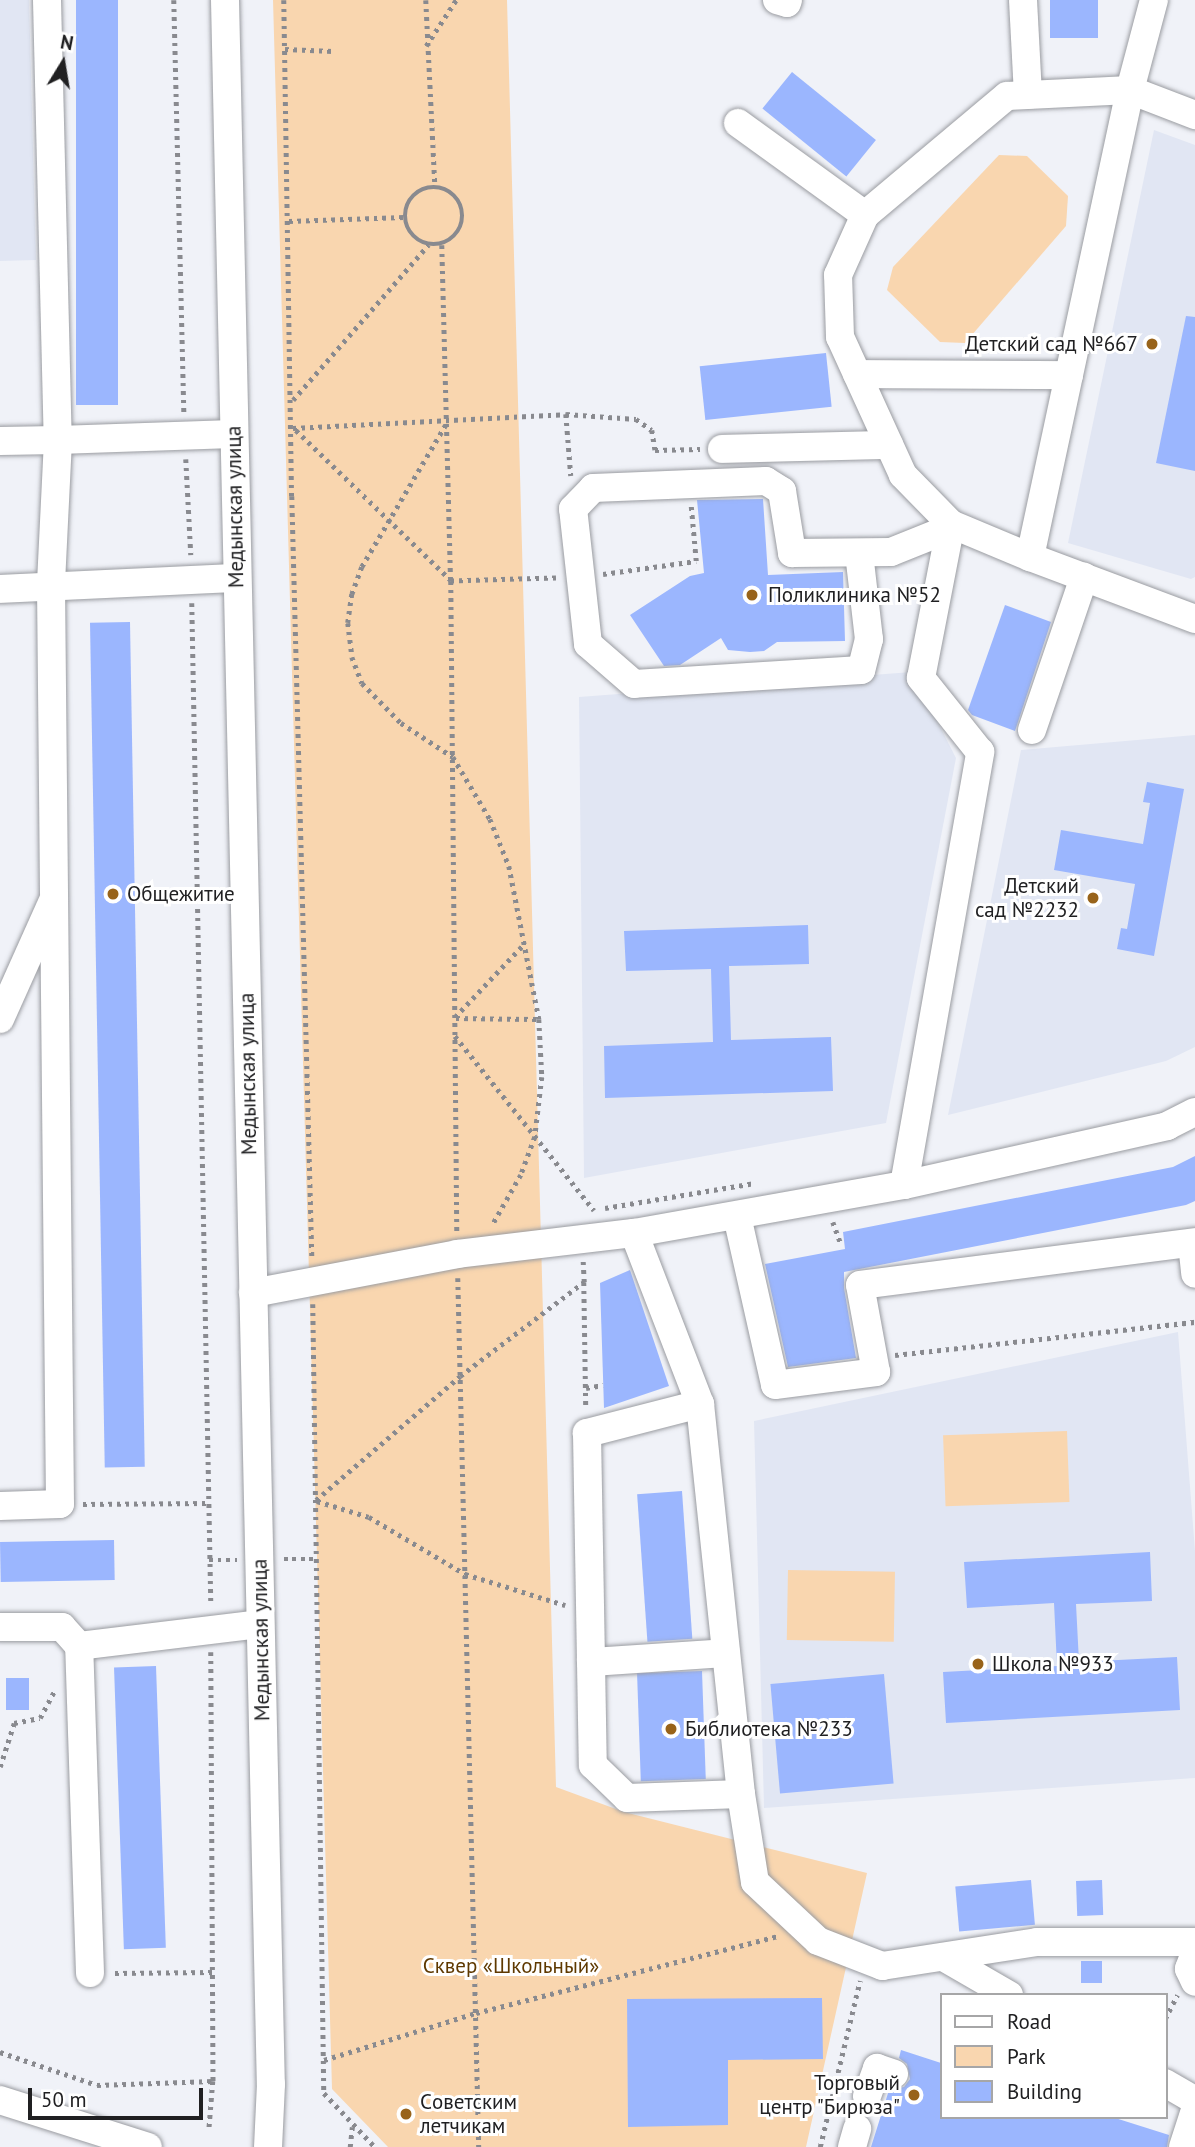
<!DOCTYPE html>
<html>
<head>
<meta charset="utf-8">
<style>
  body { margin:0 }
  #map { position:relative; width:1195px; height:2147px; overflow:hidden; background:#f0f2f8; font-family:"PT Sans",sans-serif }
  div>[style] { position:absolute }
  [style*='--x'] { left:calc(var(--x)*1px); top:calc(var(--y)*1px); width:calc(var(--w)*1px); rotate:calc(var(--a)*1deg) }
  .built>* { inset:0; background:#e1e6f3 }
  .green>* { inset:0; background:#f9d6af; transform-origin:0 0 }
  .building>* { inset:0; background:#9bb6fe; transform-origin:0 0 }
  .path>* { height:4.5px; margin-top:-2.25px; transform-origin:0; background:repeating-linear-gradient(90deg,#898a8f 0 3.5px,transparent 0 8.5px) }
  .path>.ring { margin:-2.25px; padding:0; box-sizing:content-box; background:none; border:4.5px solid #898a8f; border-radius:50% }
  .roads { filter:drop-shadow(0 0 2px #9a9ca1) drop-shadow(0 0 2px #9a9ca1) }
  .minor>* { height:28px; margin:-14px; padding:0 14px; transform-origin:14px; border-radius:14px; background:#fff }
  .dots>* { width:19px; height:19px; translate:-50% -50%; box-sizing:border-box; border:4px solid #fff; border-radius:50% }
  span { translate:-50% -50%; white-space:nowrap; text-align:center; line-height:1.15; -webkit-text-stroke:6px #fff; paint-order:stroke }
  .poi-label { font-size:21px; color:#202022 }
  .right { translate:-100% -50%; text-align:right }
  .left { translate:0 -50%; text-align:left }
  .street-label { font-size:21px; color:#202022 }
  .park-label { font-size:21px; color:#5f3900 }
  .legend { position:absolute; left:940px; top:1993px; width:228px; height:126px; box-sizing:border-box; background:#fff; border:2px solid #a6a6a7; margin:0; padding:9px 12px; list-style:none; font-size:21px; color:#202022 }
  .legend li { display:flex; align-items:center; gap:14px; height:35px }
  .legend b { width:35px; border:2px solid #a6a6a7 }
  .north { position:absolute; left:28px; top:28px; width:70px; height:70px; -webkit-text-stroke:5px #fff; paint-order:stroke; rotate:11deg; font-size:19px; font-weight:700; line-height:28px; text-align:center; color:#202022 }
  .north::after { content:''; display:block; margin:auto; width:24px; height:32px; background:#202022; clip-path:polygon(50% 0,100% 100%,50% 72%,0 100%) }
  .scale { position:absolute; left:28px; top:2088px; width:175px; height:32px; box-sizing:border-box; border:4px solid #202022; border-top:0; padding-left:9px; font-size:21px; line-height:24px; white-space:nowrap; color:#202022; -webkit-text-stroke:5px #fff; paint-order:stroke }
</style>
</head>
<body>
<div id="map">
  <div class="built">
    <div style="clip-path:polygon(0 0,29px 0,36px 260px,0 261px)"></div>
    <div style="clip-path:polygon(1154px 130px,1195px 145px,1195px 577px,1191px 579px,1068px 543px)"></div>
    <div style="clip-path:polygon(912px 672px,956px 758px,886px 1123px,584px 1178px,579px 697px)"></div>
    <div style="clip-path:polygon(1195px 735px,1195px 1047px,1166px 1061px,948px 1115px,1021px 750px)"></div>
    <div style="clip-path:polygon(1178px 1332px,1195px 1551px,1195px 1778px,764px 1808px,754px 1421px)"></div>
  </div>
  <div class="green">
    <div style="clip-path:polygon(273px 0,507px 0,556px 1787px,624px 1812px,867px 1873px,806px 2147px,388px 2147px,332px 2089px)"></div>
    <div style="clip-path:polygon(999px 155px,1027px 156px,1068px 196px,1066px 226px,965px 343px,940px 342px,887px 290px,893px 267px)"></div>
    <div style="left:1067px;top:1431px;width:71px;height:124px;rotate:88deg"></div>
    <div style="left:788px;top:1570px;width:107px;height:70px;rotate:1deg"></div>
  </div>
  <div class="building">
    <div style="left:76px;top:0;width:42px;height:405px"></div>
    <div style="left:1050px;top:0;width:48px;height:38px"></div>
    <div style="left:792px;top:72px;width:108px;height:47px;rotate:39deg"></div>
    <div style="clip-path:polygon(1186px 316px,1195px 317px,1195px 471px,1156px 463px)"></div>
    <div style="left:826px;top:353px;width:54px;height:127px;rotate:84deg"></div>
    <div style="clip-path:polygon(763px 499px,768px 575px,843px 572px,845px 641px,777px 642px,764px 651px,750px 652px,728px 650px,721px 638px,680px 665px,664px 666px,630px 615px,690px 576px,704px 573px,697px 500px)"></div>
    <div style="clip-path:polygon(1005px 605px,1051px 622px,1015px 731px,972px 715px,968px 710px)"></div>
    <div style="left:130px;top:622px;width:845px;height:40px;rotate:89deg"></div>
    <div style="clip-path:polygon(1147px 782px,1184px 789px,1154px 956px,1117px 949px,1121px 928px,1127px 929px,1135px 884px,1054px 870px,1061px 830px,1143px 844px,1150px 803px,1143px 802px)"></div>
    <div style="clip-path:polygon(808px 925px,809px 964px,729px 966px,731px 1040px,831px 1037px,833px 1091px,605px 1098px,604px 1046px,713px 1042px,711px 969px,626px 971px,624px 931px)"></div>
    <div style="clip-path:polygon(1195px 1156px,1195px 1201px,1186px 1205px,844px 1272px,844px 1288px,856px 1358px,788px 1367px,765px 1264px,845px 1249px,843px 1232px,1173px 1167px)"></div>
    <div style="clip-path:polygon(630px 1270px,669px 1386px,604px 1408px,600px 1283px)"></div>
    <div style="left:682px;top:1491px;width:148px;height:45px;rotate:86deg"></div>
    <div style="left:114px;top:1540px;width:40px;height:114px;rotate:89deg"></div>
    <div style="clip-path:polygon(1150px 1552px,1152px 1601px,1076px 1604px,1079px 1662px,1177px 1657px,1180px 1710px,946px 1723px,943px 1672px,1057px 1666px,1054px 1603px,967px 1608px,964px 1562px)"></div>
    <div style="left:156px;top:1666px;width:282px;height:42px;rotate:88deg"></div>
    <div style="left:702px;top:1671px;width:108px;height:65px;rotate:88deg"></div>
    <div style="left:884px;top:1674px;width:110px;height:114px;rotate:85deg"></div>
    <div style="left:29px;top:1678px;width:32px;height:23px;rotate:90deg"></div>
    <div style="left:1031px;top:1880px;width:45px;height:76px;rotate:85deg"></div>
    <div style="left:1102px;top:1880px;width:35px;height:26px;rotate:88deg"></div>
    <div style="left:1102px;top:1961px;width:22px;height:21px;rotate:90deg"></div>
    <div style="clip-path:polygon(822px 1998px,823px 2059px,728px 2060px,728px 2125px,628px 2127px,627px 1999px)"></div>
    <div style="clip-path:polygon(901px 2050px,941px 2063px,941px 2117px,1112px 2117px,1169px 2135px,1167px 2147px,871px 2147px,889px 2090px,904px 2087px,910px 2079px,907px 2064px,899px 2058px)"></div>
  </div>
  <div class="path">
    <div style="--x:174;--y:0;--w:412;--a:88.6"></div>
    <div style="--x:284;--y:0;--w:496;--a:89.1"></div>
    <div style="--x:292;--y:496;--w:761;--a:88.49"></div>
    <div style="--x:426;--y:0;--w:187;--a:87.2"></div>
    <div style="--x:426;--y:46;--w:55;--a:-56.9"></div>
    <div style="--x:285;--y:49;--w:48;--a:2.4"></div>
    <div class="ring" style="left:405px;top:187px;width:53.5px;height:53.5px"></div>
    <div style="--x:289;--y:221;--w:115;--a:-2"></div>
    <div style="--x:442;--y:245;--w:336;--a:88.5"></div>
    <div style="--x:451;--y:581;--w:650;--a:89.47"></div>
    <div style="--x:293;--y:400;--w:206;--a:-48.9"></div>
    <div style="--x:566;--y:414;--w:62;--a:85.4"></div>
    <div style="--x:446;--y:425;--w:165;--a:120.6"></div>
    <div style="--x:362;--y:567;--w:29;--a:110"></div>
    <div style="--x:352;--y:594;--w:29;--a:98"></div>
    <div style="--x:348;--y:623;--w:34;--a:83"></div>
    <div style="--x:352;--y:657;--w:28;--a:69"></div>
    <div style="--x:362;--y:683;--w:56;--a:45.7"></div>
    <div style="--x:401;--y:723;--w:62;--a:33.2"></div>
    <div style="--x:453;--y:757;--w:72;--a:59.2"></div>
    <div style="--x:490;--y:819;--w:51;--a:68"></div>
    <div style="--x:509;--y:866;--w:156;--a:78.9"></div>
    <div style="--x:539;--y:1019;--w:58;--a:87"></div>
    <div style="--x:542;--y:1077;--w:60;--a:96.7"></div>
    <div style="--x:535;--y:1137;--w:40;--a:110.2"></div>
    <div style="--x:521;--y:1175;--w:56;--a:119.7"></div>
    <div style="--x:186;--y:459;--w:96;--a:87"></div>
    <div style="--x:603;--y:574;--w:94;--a:-8"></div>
    <div style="--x:696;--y:561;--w:55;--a:-95.2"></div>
    <div style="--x:556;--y:578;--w:105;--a:178.4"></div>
    <div style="--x:451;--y:581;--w:220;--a:-135.9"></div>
    <div style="--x:293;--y:428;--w:273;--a:-2.9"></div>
    <div style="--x:566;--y:414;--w:70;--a:4.1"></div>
    <div style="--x:636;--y:419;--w:19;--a:35"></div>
    <div style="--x:652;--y:430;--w:20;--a:81"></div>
    <div style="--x:655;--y:450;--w:45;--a:-1.3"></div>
    <div style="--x:192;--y:603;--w:1002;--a:88.91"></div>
    <div style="--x:455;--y:1017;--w:102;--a:-46.6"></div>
    <div style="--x:456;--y:1018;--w:83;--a:0.7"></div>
    <div style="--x:455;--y:1036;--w:223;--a:51.4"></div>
    <div style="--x:605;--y:1208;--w:152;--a:-9.5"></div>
    <div style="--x:833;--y:1222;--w:23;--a:70"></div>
    <div style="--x:458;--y:1278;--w:869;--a:88.62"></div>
    <div style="--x:584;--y:1282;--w:125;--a:89.1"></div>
    <div style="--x:313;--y:1304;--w:789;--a:89.2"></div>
    <div style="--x:324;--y:2093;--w:74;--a:46.6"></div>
    <div style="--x:895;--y:1355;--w:302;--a:-6.3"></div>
    <div style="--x:586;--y:1388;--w:17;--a:-10"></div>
    <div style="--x:316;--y:1500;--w:190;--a:-40.7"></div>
    <div style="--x:460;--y:1376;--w:156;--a:-37.2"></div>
    <div style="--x:584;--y:1282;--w:21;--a:-93"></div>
    <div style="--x:317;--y:1501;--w:54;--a:17.1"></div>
    <div style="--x:369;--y:1517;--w:112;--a:30.7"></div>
    <div style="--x:465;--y:1574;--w:105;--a:17.2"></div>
    <div style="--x:83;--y:1504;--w:125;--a:-0.5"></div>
    <div style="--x:284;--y:1559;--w:33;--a:0"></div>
    <div style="--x:209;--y:1560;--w:28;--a:0"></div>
    <div style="--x:211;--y:1652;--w:429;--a:89.7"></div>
    <div style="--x:0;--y:1767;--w:46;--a:-72.3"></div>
    <div style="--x:14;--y:1723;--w:26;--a:-11"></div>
    <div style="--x:40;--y:1718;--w:32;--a:-62"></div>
    <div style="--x:115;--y:1973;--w:98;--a:-0.6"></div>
    <div style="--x:1165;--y:2019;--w:27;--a:-63"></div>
    <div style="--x:0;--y:2052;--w:102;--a:18.8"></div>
    <div style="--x:97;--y:2085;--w:116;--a:-2"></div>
    <div style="--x:213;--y:2081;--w:50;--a:94.6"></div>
    <div style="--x:324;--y:2060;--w:159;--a:-17.2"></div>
    <div style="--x:476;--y:2013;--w:312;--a:-14.3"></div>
    <div style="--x:350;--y:2147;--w:20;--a:-84"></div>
    <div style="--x:820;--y:2147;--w:171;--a:-76.5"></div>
  </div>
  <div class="roads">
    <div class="minor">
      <div style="--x:47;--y:0;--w:440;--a:88.6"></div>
      <div style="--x:58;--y:440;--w:175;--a:-2"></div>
      <div style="--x:225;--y:0;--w:2085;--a:88.74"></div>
      <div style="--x:271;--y:2084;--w:63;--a:92.7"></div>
      <div style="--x:777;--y:0;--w:10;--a:17"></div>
      <div style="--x:787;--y:3;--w:3;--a:-72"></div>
      <div style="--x:1023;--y:0;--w:95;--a:87"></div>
      <div style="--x:738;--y:123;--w:157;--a:35.9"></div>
      <div style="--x:857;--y:374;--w:212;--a:0.3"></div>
      <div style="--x:0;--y:441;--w:58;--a:-1"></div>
      <div style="--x:58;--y:440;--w:145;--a:92.8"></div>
      <div style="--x:51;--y:585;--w:919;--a:89.44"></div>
      <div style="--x:60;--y:1504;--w:60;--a:178.1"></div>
      <div style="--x:722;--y:449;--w:167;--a:-1.4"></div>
      <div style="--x:951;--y:524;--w:69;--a:-134.4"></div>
      <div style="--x:903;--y:475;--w:152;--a:-114.5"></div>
      <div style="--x:840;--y:337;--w:62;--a:-91.8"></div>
      <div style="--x:838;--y:275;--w:66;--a:-65.8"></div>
      <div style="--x:865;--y:215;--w:185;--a:-40"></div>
      <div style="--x:1007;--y:96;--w:123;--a:-2.8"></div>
      <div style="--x:1130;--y:90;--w:70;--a:21"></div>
      <div style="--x:859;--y:553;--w:87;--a:83.4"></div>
      <div style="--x:869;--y:639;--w:32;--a:104"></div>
      <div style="--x:861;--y:670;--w:227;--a:176.5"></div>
      <div style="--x:634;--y:684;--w:61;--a:-139"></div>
      <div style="--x:588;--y:644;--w:136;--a:-96.3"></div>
      <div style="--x:573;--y:509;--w:29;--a:-46"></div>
      <div style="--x:593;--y:488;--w:173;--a:-2.3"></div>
      <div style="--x:766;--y:481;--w:19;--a:32"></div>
      <div style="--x:782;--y:491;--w:63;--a:80.8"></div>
      <div style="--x:792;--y:553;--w:99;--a:-0.6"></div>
      <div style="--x:891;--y:552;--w:65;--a:-21.8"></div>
      <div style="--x:1030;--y:557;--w:176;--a:20.6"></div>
      <div style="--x:0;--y:589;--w:236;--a:-2.7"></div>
      <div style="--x:1032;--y:730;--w:162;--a:-71.2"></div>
      <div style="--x:0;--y:1019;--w:127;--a:-65.9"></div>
      <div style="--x:904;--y:1185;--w:440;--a:-80"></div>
      <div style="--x:980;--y:752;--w:95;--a:-128.6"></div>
      <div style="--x:921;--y:678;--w:157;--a:-79"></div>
      <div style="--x:951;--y:524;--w:86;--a:22.7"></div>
      <div style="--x:1030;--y:557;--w:478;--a:-77.9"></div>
      <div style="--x:1130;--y:90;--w:93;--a:-75.1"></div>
      <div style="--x:737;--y:1216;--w:173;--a:77.3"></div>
      <div style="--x:775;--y:1385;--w:102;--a:-7.3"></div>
      <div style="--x:876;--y:1372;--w:88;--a:-100.4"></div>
      <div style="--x:860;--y:1285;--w:338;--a:-7.3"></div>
      <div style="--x:634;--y:1233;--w:183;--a:68.9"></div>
      <div style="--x:700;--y:1404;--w:392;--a:84"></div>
      <div style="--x:741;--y:1794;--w:89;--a:81"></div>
      <div style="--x:755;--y:1882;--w:86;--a:43.1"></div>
      <div style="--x:818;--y:1941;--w:69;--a:21.3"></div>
      <div style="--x:882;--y:1966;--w:157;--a:-8.8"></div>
      <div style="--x:1037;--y:1942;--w:158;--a:0"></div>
      <div style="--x:1192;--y:1243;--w:31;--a:84"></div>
      <div style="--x:253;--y:1293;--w:208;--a:-10.8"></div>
      <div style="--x:457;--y:1254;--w:178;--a:-6.8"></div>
      <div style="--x:634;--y:1233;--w:274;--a:-10.1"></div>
      <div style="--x:904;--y:1185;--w:270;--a:-12.6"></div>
      <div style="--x:1167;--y:1126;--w:31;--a:-27"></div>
      <div style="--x:700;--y:1404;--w:117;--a:165.6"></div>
      <div style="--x:587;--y:1433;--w:332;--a:89"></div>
      <div style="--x:593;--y:1765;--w:47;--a:44.1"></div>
      <div style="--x:627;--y:1798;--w:114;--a:-2"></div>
      <div style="--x:0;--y:1627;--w:62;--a:0"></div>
      <div style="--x:62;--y:1627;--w:25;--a:48"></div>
      <div style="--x:591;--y:1662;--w:135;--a:-3.8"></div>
      <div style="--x:1195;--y:1953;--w:17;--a:111"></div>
      <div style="--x:1189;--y:1969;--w:14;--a:65"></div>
      <div style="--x:945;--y:1958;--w:74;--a:30"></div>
      <div style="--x:90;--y:1973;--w:327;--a:-91.9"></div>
      <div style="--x:79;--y:1646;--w:182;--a:-6.9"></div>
      <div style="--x:1165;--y:2083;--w:34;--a:30"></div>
      <div style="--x:867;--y:2096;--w:30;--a:-70"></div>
      <div style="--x:877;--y:2068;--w:18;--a:19"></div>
      <div style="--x:0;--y:2100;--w:155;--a:17.6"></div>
      <div style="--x:852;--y:2147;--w:19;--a:-74"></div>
      <div style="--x:1183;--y:2147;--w:39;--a:-72"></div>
    </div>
  </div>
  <div class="dots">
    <div style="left:1152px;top:344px;background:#98631a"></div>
    <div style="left:752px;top:595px;background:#98631a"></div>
    <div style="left:113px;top:894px;background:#98631a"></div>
    <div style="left:1093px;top:898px;background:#98631a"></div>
    <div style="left:978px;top:1664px;background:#98631a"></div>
    <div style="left:671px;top:1729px;background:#98631a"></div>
    <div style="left:914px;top:2095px;background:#98631a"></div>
    <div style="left:406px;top:2114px;background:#98631a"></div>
  </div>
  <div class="poi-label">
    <span class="right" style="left:1138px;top:344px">Детский сад №667</span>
    <span class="left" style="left:768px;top:595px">Поликлиника №52</span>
    <span class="right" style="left:1079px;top:898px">Детский<br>сад №2232</span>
    <span class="left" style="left:127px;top:894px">Общежитие</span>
    <span class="left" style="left:992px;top:1664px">Школа №933</span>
    <span class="left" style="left:685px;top:1729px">Библиотека №233</span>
    <span class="right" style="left:900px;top:2095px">Торговый<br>центр "Бирюза"</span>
    <span class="left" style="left:420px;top:2114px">Cоветским<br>летчикам</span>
  </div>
  <div class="street-label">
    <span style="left:235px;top:507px;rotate:-91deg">Медынская улица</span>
    <span style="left:248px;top:1074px;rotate:-91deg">Медынская улица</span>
    <span style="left:261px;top:1640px;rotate:-91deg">Медынская улица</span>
  </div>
  <div class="park-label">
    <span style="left:511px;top:1966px">Сквер «Школьный»</span>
  </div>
  <ul class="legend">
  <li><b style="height:9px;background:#fff"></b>Road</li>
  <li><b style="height:19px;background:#f9d6af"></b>Park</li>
  <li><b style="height:19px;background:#9bb6fe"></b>Building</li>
  </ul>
  <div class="north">N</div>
  <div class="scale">50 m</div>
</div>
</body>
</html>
